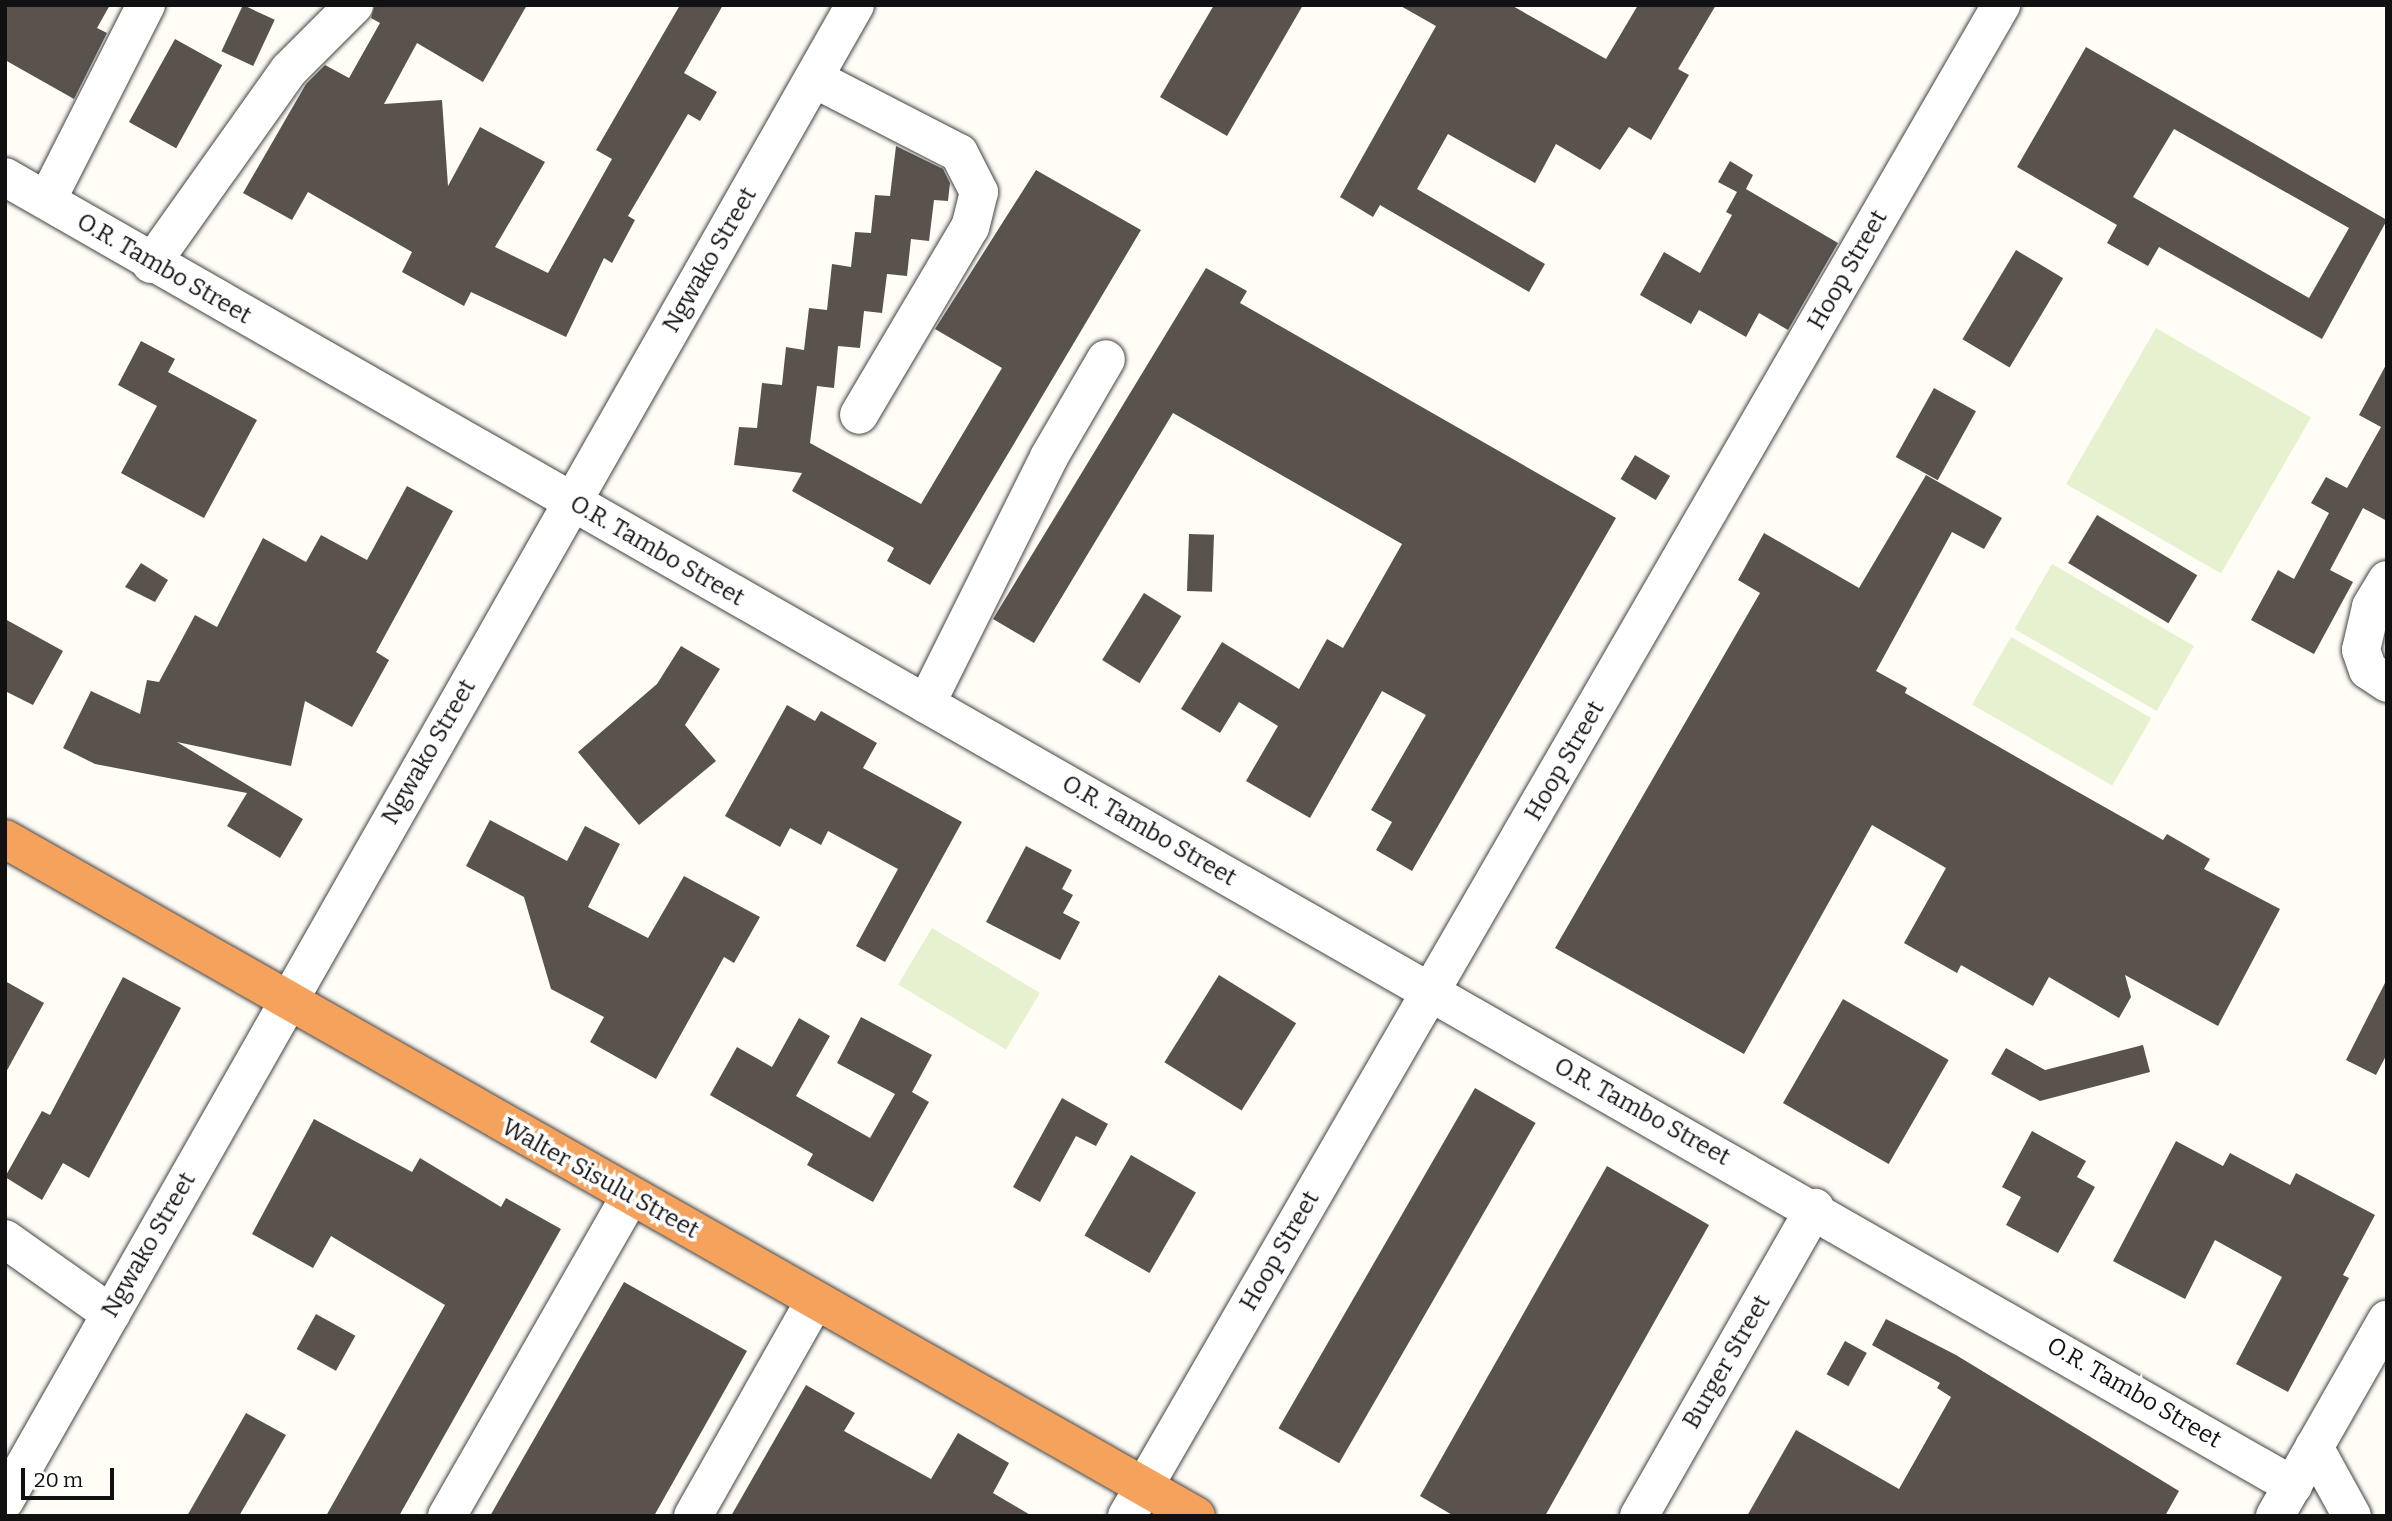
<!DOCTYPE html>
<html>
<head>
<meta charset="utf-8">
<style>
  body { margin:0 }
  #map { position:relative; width:2392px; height:1521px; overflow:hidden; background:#fffdf5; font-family:Bitter,serif }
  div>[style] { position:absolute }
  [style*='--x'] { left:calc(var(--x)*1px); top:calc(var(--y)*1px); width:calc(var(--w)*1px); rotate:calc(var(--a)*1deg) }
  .pitch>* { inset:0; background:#e6f2cf; transform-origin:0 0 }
  .building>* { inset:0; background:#5a524d; transform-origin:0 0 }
  .roads { filter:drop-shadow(0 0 2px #444) drop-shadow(0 0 2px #444) }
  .minor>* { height:38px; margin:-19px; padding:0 19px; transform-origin:19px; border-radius:19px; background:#fff }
  .highway>* { height:38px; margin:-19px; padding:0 19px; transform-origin:19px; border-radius:19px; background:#f5a25d }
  span { translate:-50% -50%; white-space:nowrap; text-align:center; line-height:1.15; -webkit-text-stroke:7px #fff; paint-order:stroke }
  .street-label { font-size:24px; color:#111 }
  .frame { position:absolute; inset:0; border:7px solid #111; pointer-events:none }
  .scale { position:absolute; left:21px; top:1468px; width:93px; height:32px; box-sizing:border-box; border:4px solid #111; border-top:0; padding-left:9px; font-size:21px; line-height:24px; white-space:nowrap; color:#111; -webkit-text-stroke:5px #fff; paint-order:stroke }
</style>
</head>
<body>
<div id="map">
  <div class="pitch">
    <div style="left:2156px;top:328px;width:179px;height:180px;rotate:30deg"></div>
    <div style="left:2052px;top:564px;width:164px;height:75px;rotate:30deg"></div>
    <div style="left:2011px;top:637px;width:162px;height:78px;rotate:30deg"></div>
    <div style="left:932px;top:928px;width:126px;height:66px;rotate:31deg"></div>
  </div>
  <div class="building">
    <div style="clip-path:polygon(5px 5px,110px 5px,97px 28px,107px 33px,74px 99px,5px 60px)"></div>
    <div style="left:243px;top:5px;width:35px;height:51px;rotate:25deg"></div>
    <div style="clip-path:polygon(375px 5px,527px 5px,483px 82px,417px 43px,384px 104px,442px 100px,448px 186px,480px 127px,545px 162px,495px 247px,548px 273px,612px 159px,596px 150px,680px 5px,723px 5px,684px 73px,717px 92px,700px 121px,688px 114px,628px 216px,635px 220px,612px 263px,604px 258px,566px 337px,471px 292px,464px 306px,402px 272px,412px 252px,308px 192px,292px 220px,243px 193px,306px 84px,325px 65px,349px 78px,380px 23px,371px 18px)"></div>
    <div style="clip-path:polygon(1214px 5px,1303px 5px,1227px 136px,1160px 97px)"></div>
    <div style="clip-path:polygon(1399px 5px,1511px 5px,1606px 59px,1638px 5px,1716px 5px,1678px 69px,1689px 75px,1651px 140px,1629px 127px,1600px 170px,1556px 144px,1535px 183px,1448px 134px,1417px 189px,1545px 264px,1529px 292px,1380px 205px,1373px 217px,1340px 197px,1436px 26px)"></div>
    <div style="left:175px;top:39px;width:54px;height:95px;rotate:29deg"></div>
    <div style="clip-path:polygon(evenodd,2086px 47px,2387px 220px,2322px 339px,2159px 247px,2148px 266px,2107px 243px,2117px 225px,2017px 167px,2086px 47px,2174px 129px,2349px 228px,2309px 298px,2133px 197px,2174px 129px)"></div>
    <div style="clip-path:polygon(896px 146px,943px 169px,950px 183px,948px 201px,934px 200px,929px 241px,911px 239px,907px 276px,887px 274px,882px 313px,864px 311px,860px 348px,838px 346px,834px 388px,817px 386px,810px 443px,921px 504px,1002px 368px,935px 329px,1036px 170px,1141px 230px,930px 585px,887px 561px,894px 548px,792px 491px,802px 473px,734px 465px,739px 427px,757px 428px,762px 383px,782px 385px,786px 347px,804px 350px,809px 308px,827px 310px,832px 264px,851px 267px,855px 232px,871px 233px,875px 195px,890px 196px)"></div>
    <div style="clip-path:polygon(1730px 161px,1753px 175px,1746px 189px,1838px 243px,1788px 330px,1759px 313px,1746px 337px,1699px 310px,1691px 324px,1640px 295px,1664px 252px,1700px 273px,1732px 215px,1726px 212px,1737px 192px,1718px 182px)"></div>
    <div style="left:2016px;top:250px;width:55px;height:104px;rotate:31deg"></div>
    <div style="clip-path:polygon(1206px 268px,1247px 291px,1240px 303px,1616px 518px,1412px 871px,1376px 850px,1392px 822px,1371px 810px,1426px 715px,1382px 691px,1310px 818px,1246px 781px,1278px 726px,1239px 702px,1220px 733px,1181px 709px,1222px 642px,1299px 689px,1327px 639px,1343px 648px,1402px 544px,1173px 413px,1034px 643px,993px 619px)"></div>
    <div style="clip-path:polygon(141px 341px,175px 359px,168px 372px,257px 420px,204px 518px,121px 473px,157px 406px,118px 385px)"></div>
    <div style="clip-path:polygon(2387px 363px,2387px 521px,2363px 508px,2330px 570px,2353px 582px,2314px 654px,2251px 620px,2278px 570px,2294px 579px,2329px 513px,2311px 503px,2326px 477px,2347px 488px,2381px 427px,2359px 415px)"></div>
    <div style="left:1934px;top:388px;width:48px;height:79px;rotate:29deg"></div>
    <div style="left:1635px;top:455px;width:41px;height:28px;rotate:31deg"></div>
    <div style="clip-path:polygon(1926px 475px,2002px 518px,1984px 549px,1952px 532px,1876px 671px,1907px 688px,1905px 693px,2062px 783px,2163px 840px,2167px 834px,2210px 859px,2204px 869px,2280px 909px,2218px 1026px,2125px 975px,2131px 997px,2119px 1018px,2049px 977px,2033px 1006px,1961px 965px,1957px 973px,1904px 943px,1946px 868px,1872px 825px,1744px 1054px,1555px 948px,1760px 593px,1738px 580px,1764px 533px,1859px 588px)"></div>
    <div style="clip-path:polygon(407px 486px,453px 511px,376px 652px,389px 660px,352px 727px,305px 701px,291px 766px,177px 742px,303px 819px,280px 858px,227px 826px,247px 793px,95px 764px,63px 748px,91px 691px,140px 714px,147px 680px,159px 682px,195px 615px,217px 627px,263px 538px,306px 562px,321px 535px,367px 560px)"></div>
    <div style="left:2097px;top:515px;width:117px;height:56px;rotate:31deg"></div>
    <div style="left:1189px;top:534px;width:25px;height:57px;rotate:2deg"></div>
    <div style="clip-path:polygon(141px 563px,168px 580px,155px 602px,125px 587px)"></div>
    <div style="left:1144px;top:593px;width:44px;height:79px;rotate:32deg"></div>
    <div style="clip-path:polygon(5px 619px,63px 651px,33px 705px,5px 691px)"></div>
    <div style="clip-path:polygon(681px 646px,720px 669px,685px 725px,716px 761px,639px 825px,578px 752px,657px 684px)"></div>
    <div style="clip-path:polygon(787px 705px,815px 721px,821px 711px,877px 743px,863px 768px,962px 822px,885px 962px,856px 946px,898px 869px,828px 831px,821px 845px,790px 828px,780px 847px,725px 816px)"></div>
    <div style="clip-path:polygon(490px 820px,567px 861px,585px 826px,620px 844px,588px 907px,648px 938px,684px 876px,760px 917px,734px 963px,724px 957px,656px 1079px,590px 1042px,604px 1017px,551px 989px,524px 897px,466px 866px)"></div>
    <div style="clip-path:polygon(1026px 846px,1072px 870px,1062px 889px,1073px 895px,1063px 913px,1080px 922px,1060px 960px,986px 922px)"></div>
    <div style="left:1219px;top:975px;width:91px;height:103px;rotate:32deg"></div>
    <div style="clip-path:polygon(123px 977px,181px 1008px,89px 1178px,63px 1163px,42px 1200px,5px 1177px,42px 1111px,50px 1115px)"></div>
    <div style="clip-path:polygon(2387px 979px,2387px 1054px,2376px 1075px,2346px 1060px)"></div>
    <div style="clip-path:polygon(5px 981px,44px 1003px,5px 1074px)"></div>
    <div style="left:1843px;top:999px;width:122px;height:120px;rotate:30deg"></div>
    <div style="clip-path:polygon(861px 1017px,932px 1055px,912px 1092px,929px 1102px,873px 1202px,807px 1165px,813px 1154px,710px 1095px,737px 1047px,772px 1067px,799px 1018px,830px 1036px,796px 1096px,870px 1138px,895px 1094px,837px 1063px)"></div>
    <div style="clip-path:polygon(2143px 1045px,2150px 1072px,2040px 1101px,1991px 1074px,2006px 1048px,2045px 1070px)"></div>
    <div style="left:1475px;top:1088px;width:70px;height:393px;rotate:30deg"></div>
    <div style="clip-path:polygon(1062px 1098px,1108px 1124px,1096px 1146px,1076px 1136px,1040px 1202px,1013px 1187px)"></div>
    <div style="clip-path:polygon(314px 1119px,412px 1172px,420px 1158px,501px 1207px,506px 1198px,561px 1229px,399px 1516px,326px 1516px,445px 1305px,331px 1236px,313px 1268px,252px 1234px)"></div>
    <div style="clip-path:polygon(2032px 1131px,2086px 1161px,2077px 1177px,2095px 1187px,2058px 1253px,2006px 1225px,2021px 1197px,2002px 1187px)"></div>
    <div style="clip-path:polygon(2176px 1141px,2223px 1166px,2230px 1153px,2290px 1185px,2296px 1173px,2375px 1215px,2343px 1275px,2349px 1278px,2288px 1392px,2236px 1364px,2282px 1277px,2215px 1240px,2185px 1299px,2113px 1261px)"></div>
    <div style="left:1131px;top:1155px;width:75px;height:93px;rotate:30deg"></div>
    <div style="clip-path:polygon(1607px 1166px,1709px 1225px,1545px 1516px,1454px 1516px,1420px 1496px)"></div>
    <div style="clip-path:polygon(624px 1282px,747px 1351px,654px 1516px,490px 1516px)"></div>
    <div style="left:316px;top:1314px;width:45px;height:40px;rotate:29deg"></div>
    <div style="clip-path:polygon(1886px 1319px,1956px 1355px,2179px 1491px,2165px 1516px,1747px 1516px,1796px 1430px,1899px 1489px,1951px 1397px,1937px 1388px,1940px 1383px,1872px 1345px)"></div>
    <div style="left:1845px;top:1341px;width:25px;height:38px;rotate:29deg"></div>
    <div style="clip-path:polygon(806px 1385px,855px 1413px,844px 1431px,931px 1479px,958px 1433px,1009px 1463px,993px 1493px,1032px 1516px,731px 1516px)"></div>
    <div style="clip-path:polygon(246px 1413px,286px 1435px,239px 1516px,187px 1516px)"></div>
  </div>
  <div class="roads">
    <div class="minor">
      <div style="--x:815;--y:79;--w:162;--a:27.2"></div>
      <div style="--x:959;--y:153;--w:44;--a:62.9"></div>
      <div style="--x:979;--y:192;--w:36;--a:104"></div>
      <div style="--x:970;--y:227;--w:218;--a:120.6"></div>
      <div style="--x:5;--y:177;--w:2636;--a:29.77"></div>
      <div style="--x:47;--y:200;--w:219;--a:-63.1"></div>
      <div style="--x:151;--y:264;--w:238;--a:-54.6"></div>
      <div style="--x:289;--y:70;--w:92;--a:-45"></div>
      <div style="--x:2387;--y:580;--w:31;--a:121"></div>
      <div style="--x:2371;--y:607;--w:44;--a:103.1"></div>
      <div style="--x:2361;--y:650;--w:21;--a:71"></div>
      <div style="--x:2368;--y:670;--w:23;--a:34"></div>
      <div style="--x:926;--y:704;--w:276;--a:-63.5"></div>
      <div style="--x:1049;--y:457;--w:113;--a:-59.8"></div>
      <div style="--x:5;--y:1239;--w:130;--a:35.3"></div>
      <div style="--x:2314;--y:1447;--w:79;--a:61.2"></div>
      <div style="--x:5;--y:1500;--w:1720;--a:-60.38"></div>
      <div style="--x:447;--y:1516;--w:369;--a:-60.2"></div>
      <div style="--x:693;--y:1516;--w:248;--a:-60.5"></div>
      <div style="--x:1127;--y:1516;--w:1746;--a:-59.95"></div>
      <div style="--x:1639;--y:1516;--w:355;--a:-60.3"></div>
      <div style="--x:2275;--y:1516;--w:226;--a:-60.3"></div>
    </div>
    <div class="highway">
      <div style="--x:5;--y:839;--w:1370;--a:29.62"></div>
    </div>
  </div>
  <div class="street-label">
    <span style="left:710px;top:260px;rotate:-60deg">Ngwako Street</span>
    <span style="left:164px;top:269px;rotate:30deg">O.R. Tambo Street</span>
    <span style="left:1848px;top:270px;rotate:-60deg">Hoop Street</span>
    <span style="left:657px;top:551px;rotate:30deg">O.R. Tambo Street</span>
    <span style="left:429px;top:752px;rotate:-60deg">Ngwako Street</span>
    <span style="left:1565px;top:761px;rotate:-60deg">Hoop Street</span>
    <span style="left:1149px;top:831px;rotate:30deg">O.R. Tambo Street</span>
    <span style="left:1642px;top:1112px;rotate:29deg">O.R. Tambo Street</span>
    <span style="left:600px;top:1179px;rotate:29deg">Walter Sisulu Street</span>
    <span style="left:149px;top:1245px;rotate:-60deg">Ngwako Street</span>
    <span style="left:1280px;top:1251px;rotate:-60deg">Hoop Street</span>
    <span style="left:1727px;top:1362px;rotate:-60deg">Burger Street</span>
    <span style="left:2134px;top:1393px;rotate:30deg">O.R. Tambo Street</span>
  </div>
  <div class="frame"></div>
  <div class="scale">20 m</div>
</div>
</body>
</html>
